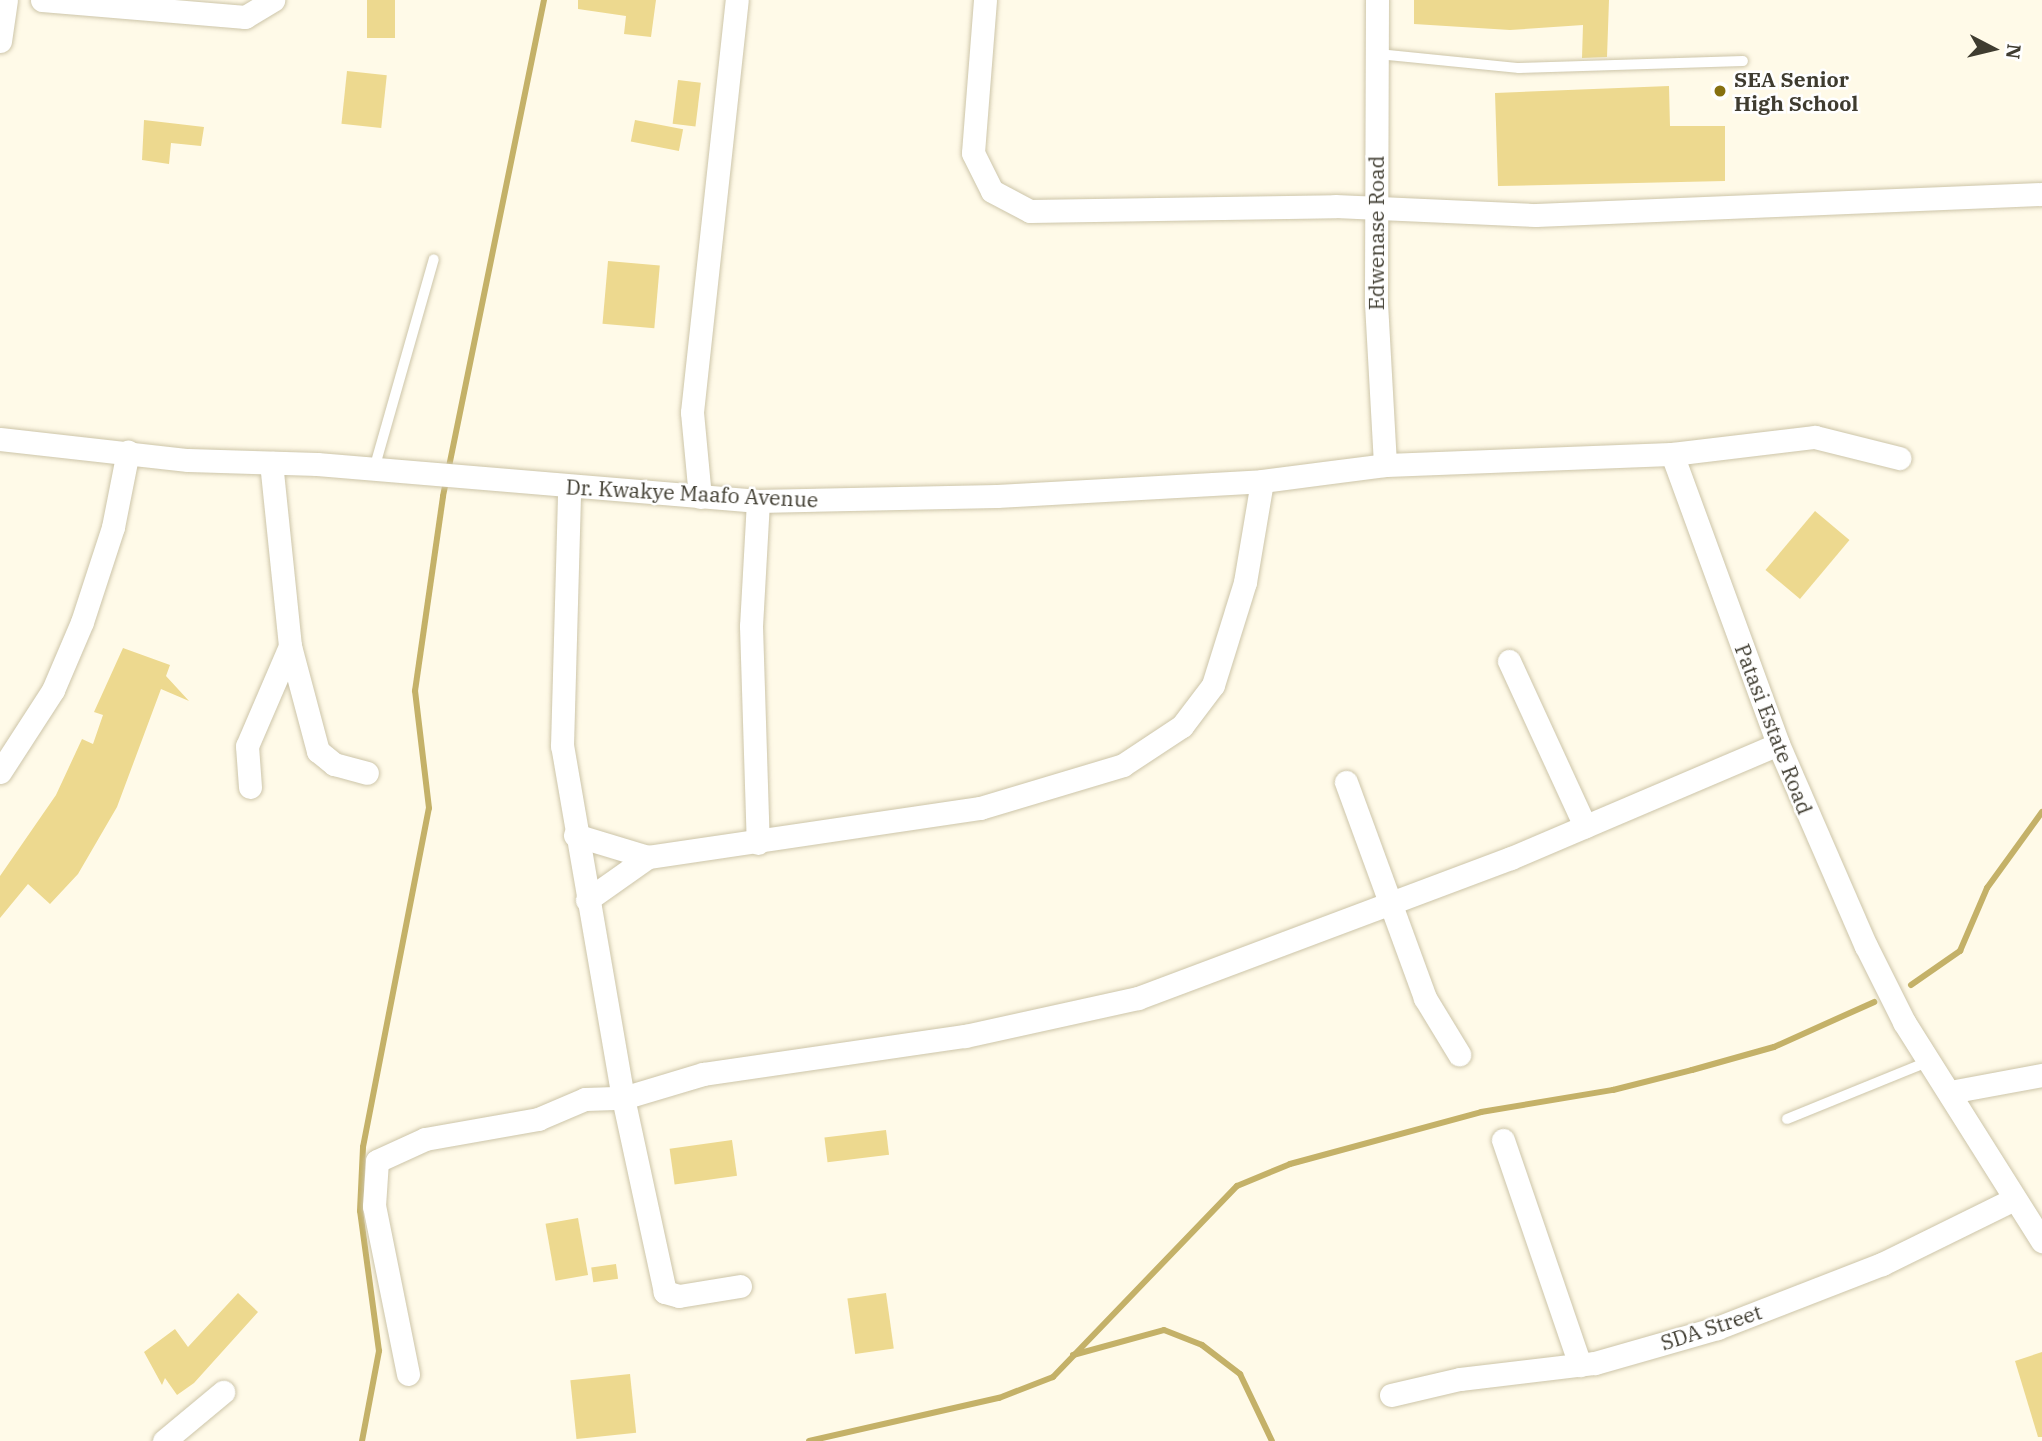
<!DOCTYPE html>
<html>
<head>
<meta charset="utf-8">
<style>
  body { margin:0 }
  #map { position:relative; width:2042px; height:1441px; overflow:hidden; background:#fffae8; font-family:"IBM Plex Serif",serif }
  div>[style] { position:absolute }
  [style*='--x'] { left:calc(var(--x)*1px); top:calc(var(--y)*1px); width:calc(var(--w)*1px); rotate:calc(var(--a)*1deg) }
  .stream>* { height:6px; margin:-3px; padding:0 3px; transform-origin:3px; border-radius:3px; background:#c4b168 }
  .building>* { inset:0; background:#edd98f; transform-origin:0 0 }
  .roads { filter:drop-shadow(0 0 2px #cdc5a9) drop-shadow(0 0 2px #cdc5a9) }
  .service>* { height:10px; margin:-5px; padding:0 5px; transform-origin:5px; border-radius:5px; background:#fff }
  .minor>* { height:23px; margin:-11.5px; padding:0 11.5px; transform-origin:11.5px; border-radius:11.5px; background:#fff }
  .dots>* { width:19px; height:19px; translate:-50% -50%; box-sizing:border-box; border:4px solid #fff; border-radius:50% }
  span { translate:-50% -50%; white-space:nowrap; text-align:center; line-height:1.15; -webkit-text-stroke:5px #fff; paint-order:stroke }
  .poi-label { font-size:21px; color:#3f3c30; font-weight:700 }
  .left { translate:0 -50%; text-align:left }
  .street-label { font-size:21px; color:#3f3c30 }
  .north { position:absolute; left:1958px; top:14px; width:70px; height:70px; -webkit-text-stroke:5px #fff; paint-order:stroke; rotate:97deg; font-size:19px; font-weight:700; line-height:28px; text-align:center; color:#3f3c30 }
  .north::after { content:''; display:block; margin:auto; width:24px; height:32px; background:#3f3c30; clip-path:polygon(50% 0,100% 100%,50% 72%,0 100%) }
</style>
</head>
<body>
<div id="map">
  <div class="stream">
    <div style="--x:1911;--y:985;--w:60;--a:-34.8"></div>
    <div style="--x:1960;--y:951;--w:69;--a:-66.8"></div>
    <div style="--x:1987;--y:888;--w:94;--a:-54.1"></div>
    <div style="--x:1073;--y:1355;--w:94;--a:-15.4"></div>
    <div style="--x:1164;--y:1330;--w:41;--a:21.5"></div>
    <div style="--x:1202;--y:1345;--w:48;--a:37.3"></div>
    <div style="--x:1240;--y:1374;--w:74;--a:64.5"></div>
    <div style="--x:362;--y:1441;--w:92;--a:-79.3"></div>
    <div style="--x:379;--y:1351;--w:141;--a:-97.7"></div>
    <div style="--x:360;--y:1211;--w:64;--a:-87.3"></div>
    <div style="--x:363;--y:1147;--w:345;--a:-79"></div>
    <div style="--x:429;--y:808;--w:118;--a:-96.8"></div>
    <div style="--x:415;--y:691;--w:197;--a:-81.8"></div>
    <div style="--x:443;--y:496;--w:506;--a:-78.49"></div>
    <div style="--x:809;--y:1441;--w:195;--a:-12.8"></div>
    <div style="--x:999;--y:1398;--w:58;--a:-21.3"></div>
    <div style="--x:1053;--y:1377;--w:265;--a:-46.1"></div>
    <div style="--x:1237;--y:1186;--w:57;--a:-22.5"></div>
    <div style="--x:1290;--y:1164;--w:198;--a:-15.2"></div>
    <div style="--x:1481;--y:1112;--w:134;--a:-9.5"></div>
    <div style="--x:1613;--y:1090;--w:81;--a:-14.2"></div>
    <div style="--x:1692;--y:1070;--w:85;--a:-15.7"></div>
    <div style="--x:1774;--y:1047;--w:110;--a:-24.2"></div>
  </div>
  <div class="building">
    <div style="left:367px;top:0;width:28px;height:38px"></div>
    <div style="clip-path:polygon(578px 0,656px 0,651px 37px,624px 34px,626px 16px,578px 9px)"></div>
    <div style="clip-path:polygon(1414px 0,1609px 0,1607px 57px,1582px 58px,1583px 25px,1510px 30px,1414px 24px)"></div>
    <div style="left:347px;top:71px;width:40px;height:53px;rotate:6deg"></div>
    <div style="left:678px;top:80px;width:23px;height:44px;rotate:7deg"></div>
    <div style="clip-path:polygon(1669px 86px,1670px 126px,1725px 126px,1725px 181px,1498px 186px,1495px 93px)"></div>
    <div style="clip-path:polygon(144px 120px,204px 127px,201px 146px,171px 143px,169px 164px,142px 160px)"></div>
    <div style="left:635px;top:120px;width:49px;height:22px;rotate:11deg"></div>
    <div style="left:608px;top:261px;width:52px;height:63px;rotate:5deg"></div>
    <div style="left:1815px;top:511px;width:45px;height:77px;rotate:40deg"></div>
    <div style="clip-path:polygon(123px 648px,170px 665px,166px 676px,189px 701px,161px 689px,117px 807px,78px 874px,50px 904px,28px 884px,0 918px,0 876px,56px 795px,82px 739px,93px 744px,103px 715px,94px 712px)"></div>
    <div style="left:886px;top:1130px;width:25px;height:62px;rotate:83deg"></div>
    <div style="left:732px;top:1140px;width:36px;height:63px;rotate:82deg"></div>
    <div style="left:578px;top:1218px;width:58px;height:33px;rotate:80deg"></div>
    <div style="left:616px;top:1264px;width:15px;height:25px;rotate:82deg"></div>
    <div style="clip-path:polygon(238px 1293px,258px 1312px,194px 1383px,177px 1395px,165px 1378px,162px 1385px,144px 1352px,175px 1329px,188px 1347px)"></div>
    <div style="left:886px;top:1293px;width:56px;height:39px;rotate:82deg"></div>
    <div style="clip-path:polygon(2042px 1352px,2042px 1437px,2038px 1437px,2015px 1361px)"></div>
    <div style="left:630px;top:1374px;width:59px;height:60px;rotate:84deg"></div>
  </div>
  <div class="roads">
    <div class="service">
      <div style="--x:1378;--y:54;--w:142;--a:5.7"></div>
      <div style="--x:1519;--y:68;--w:224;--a:-1.8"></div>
      <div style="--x:374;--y:469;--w:218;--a:-74.1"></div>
      <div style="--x:1787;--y:1119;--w:154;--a:-22.1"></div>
    </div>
    <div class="minor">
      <div style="--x:42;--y:0;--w:204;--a:4.8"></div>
      <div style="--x:245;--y:17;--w:33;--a:-31"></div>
      <div style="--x:985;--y:0;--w:153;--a:94.5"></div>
      <div style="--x:973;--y:153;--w:42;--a:63.4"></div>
      <div style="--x:992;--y:191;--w:43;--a:27.8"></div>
      <div style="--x:1030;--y:211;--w:305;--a:-0.9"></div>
      <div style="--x:1335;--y:206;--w:201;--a:2.6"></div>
      <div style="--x:1536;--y:215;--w:506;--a:-2.38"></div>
      <div style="--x:1377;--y:0;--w:303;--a:90.2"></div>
      <div style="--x:1376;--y:303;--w:162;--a:86.8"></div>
      <div style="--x:0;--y:41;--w:41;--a:-81.7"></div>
      <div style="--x:0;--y:439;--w:189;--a:6.4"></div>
      <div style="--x:188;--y:460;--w:129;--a:1.8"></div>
      <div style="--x:317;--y:464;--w:443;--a:4.8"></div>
      <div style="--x:758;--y:501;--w:239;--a:-1.2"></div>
      <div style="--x:997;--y:496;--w:265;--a:-3.2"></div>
      <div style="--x:1262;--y:481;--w:124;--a:-7.4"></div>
      <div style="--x:1385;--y:465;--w:287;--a:-2.2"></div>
      <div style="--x:1672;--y:454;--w:309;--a:69.9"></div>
      <div style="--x:1778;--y:744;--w:220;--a:66.5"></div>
      <div style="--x:1866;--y:946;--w:85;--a:63.4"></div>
      <div style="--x:1904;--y:1022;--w:259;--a:57.8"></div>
      <div style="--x:1672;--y:454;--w:144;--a:-6.8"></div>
      <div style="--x:1815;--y:437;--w:87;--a:14"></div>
      <div style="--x:700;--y:497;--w:85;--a:-95.4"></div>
      <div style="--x:692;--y:412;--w:414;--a:-83.8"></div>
      <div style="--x:758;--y:501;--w:125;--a:93.2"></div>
      <div style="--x:751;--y:626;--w:217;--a:88.2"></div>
      <div style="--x:290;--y:646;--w:109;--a:75.1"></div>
      <div style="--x:318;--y:751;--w:21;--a:39"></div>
      <div style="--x:334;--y:764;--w:34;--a:15"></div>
      <div style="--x:1509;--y:661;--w:182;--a:65.3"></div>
      <div style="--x:0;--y:772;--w:98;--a:-57.1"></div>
      <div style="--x:53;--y:690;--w:74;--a:-66.9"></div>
      <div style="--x:82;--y:622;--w:100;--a:-71.9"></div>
      <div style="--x:113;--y:527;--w:77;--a:-78.8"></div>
      <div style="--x:1346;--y:782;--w:230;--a:69.9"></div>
      <div style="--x:1425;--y:998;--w:66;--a:58.7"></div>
      <div style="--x:250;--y:787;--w:41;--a:-94.2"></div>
      <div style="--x:247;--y:746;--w:109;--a:-66.7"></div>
      <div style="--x:290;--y:646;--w:184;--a:-95.9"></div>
      <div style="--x:575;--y:835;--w:76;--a:16.8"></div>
      <div style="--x:648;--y:857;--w:336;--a:-8.4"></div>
      <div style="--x:980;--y:808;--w:149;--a:-16.7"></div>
      <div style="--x:1123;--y:765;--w:71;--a:-33.5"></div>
      <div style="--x:1182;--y:726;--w:51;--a:-52.9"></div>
      <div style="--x:1213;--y:685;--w:108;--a:-72.7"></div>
      <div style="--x:1245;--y:582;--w:102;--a:-80.4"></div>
      <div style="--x:587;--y:900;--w:75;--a:-35.2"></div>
      <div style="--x:1950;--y:1092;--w:94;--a:-10.5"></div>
      <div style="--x:1503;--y:1140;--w:238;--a:71.1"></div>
      <div style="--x:740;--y:1286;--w:62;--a:170.7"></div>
      <div style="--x:679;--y:1296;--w:15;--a:-164"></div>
      <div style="--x:665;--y:1292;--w:198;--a:-102.2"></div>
      <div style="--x:623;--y:1098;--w:84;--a:-16.7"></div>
      <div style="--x:703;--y:1074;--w:265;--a:-8.3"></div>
      <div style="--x:965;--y:1036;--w:177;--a:-12.4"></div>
      <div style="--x:1138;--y:998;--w:398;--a:-20.6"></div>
      <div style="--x:1511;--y:858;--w:290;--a:-23.1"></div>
      <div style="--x:408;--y:1374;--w:171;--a:-101.4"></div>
      <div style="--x:374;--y:1206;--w:45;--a:-86.2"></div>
      <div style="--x:377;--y:1161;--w:53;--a:-24.6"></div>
      <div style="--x:425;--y:1139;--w:115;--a:-10"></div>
      <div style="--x:538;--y:1119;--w:51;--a:-23.1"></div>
      <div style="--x:585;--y:1099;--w:38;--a:-2"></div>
      <div style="--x:623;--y:1098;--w:357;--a:-99.8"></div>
      <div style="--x:562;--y:746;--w:258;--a:-88.4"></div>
      <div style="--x:1391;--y:1395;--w:71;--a:-13.1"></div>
      <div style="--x:1460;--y:1379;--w:136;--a:-6.8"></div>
      <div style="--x:1595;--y:1363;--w:127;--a:-16"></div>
      <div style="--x:1717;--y:1328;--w:177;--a:-21.2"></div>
      <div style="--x:1882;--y:1264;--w:145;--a:-26.2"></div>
      <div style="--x:164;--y:1441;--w:77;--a:-39.7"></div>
    </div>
  </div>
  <div class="dots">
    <div style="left:1720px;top:91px;background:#867010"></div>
  </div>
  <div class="poi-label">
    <span class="left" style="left:1734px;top:91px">SEA Senior<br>High School</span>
  </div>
  <div class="street-label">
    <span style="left:1376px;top:233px;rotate:-90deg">Edwenase Road</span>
    <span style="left:692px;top:493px;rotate:3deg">Dr. Kwakye Maafo Avenue</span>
    <span style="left:1774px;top:729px;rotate:69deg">Patasi Estate Road</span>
    <span style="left:1711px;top:1327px;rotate:-18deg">SDA Street</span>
  </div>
  <div class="north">N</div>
</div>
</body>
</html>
